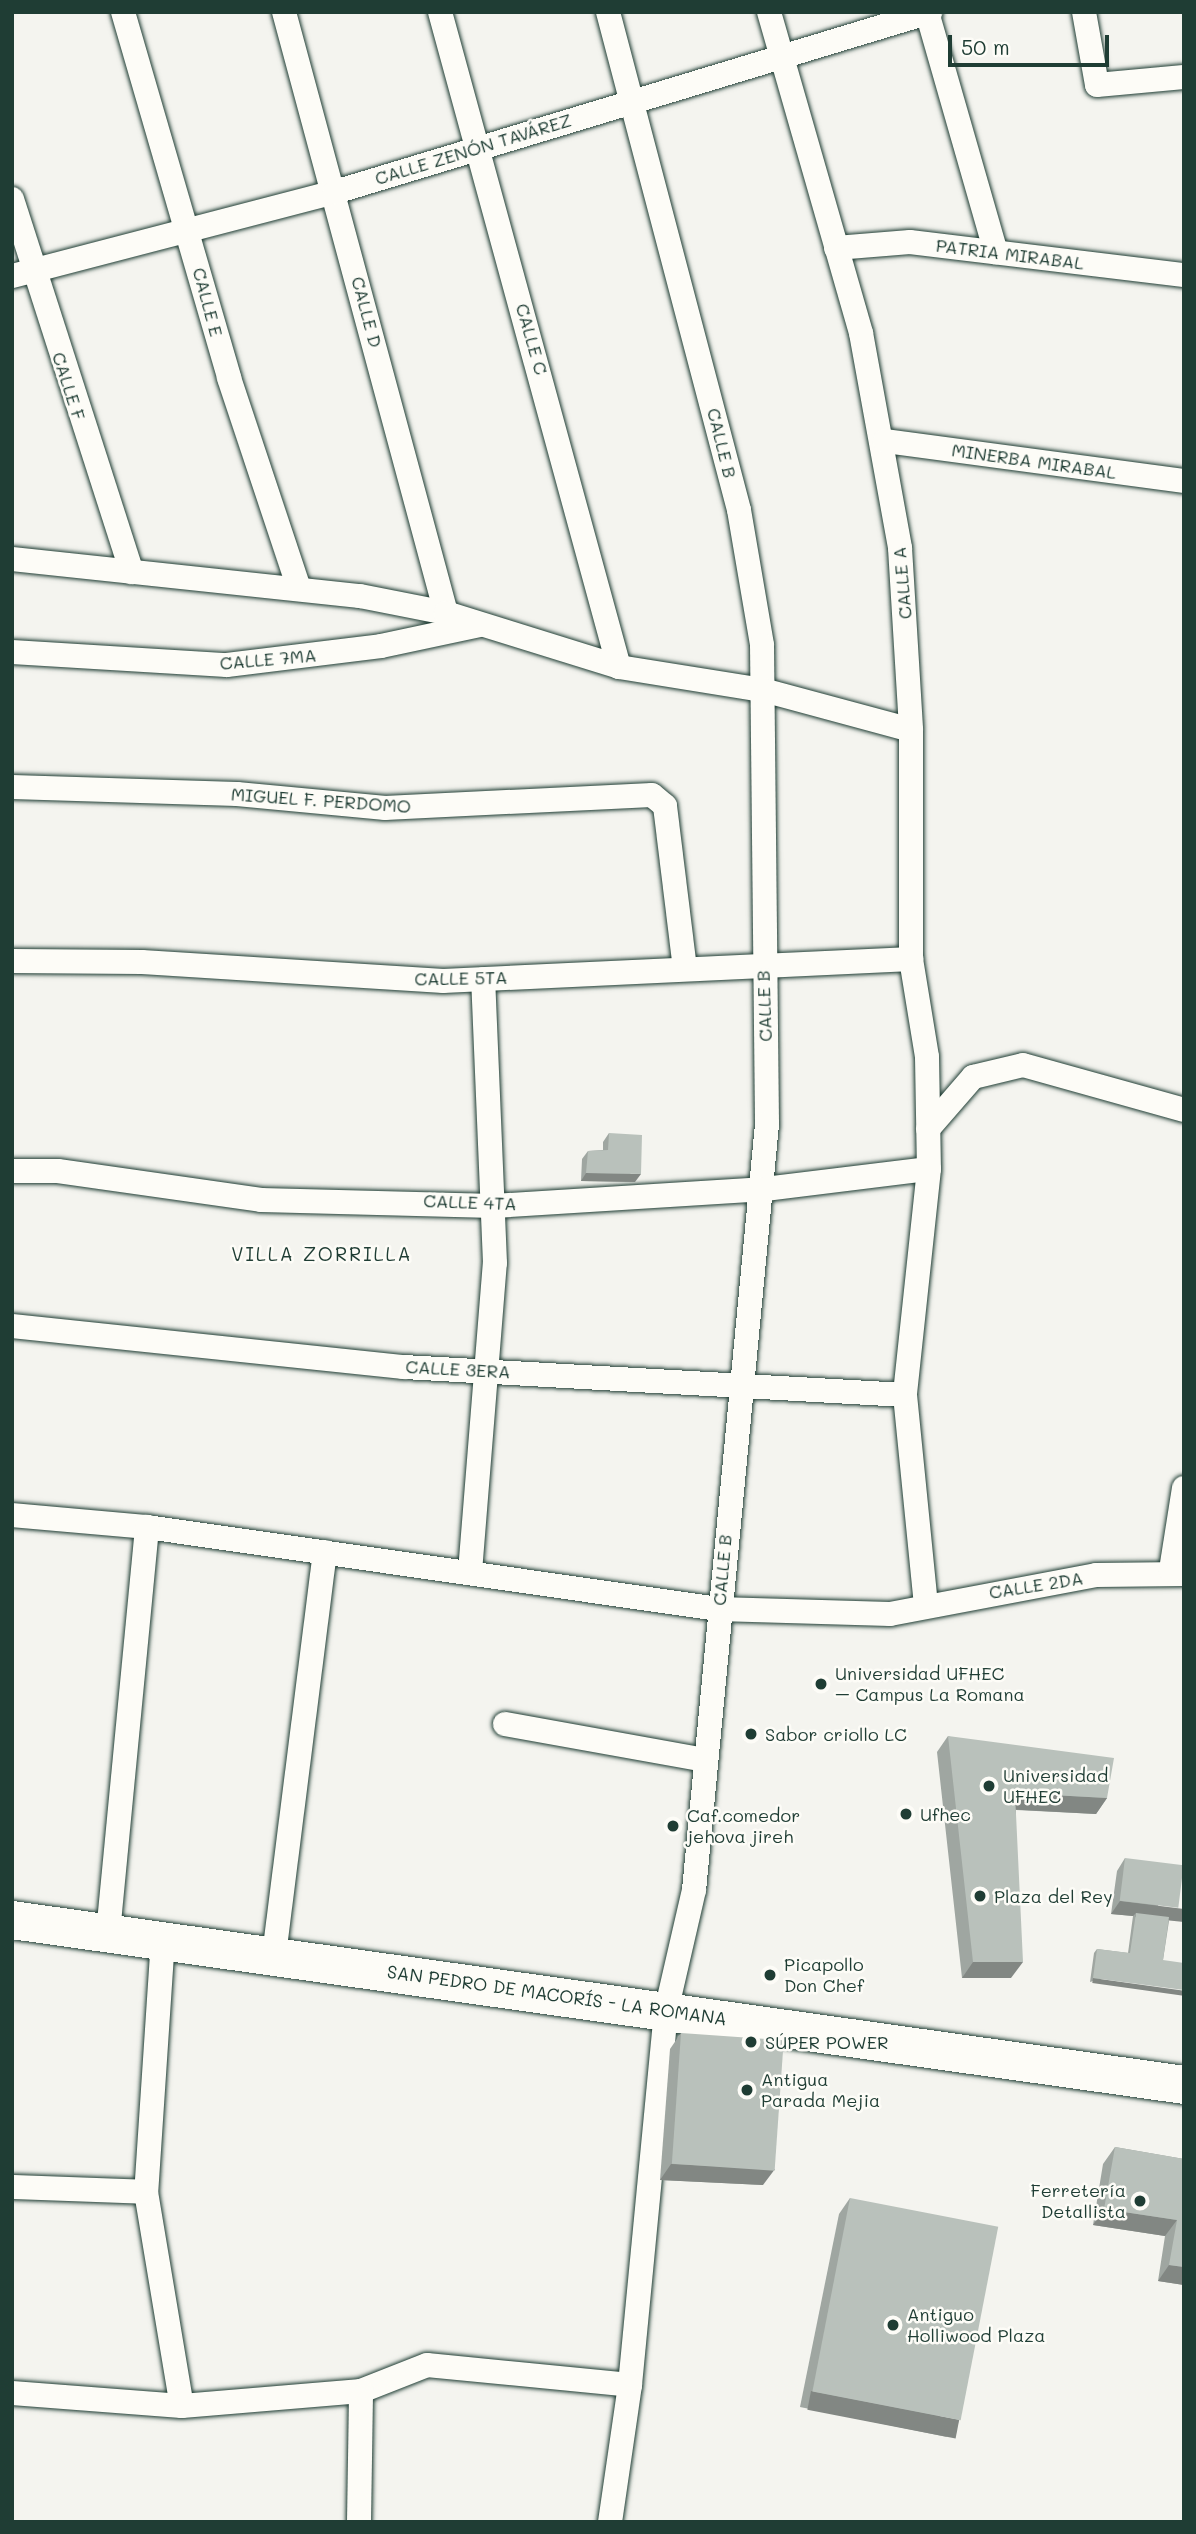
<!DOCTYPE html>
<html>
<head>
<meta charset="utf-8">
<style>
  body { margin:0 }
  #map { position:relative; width:1196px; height:2534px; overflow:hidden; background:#f4f4ef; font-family:Mali,sans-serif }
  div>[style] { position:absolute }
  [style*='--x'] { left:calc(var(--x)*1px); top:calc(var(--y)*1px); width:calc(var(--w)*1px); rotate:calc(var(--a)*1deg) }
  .roads { filter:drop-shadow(0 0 2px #1f3d34) drop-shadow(0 0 2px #1f3d34) }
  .street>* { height:24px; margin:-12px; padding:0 12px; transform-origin:12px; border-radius:12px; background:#fdfcf7 }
  .primary>* { height:38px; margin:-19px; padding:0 19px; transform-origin:19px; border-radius:19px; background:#fdfcf7 }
  .wall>* { inset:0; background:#9fa6a1 }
  .shaded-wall>* { inset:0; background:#828783; transform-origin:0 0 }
  .building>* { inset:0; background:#b9c1bb; transform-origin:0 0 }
  .dots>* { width:19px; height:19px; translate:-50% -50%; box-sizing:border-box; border:4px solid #fdfcf7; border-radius:50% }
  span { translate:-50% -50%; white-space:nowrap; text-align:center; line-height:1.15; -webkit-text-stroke:5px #fdfcf7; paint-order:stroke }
  .street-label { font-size:18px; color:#1f3d34 }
  .poi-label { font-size:18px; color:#1f3d34 }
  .left { translate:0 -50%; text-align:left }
  .right { translate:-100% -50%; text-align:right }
  .neighbourhood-label { font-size:19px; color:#1f3d34; letter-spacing:2px }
  .frame { position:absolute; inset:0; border:14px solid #1f3d34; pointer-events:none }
  .scale { position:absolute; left:948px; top:35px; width:161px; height:32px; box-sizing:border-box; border:4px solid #1f3d34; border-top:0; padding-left:9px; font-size:21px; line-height:24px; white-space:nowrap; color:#1f3d34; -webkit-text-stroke:5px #fdfcf7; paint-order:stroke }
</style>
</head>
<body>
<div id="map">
  <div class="roads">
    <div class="street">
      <div style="--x:123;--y:12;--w:381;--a:73.8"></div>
      <div style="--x:229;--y:378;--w:222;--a:71.6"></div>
      <div style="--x:284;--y:12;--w:622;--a:74.91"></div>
      <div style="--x:440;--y:12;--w:679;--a:74.72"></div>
      <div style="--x:608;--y:12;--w:515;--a:75.26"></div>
      <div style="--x:739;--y:510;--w:137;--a:80.3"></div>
      <div style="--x:762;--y:645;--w:479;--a:89.4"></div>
      <div style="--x:767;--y:1124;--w:769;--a:95.44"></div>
      <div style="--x:694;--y:1890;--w:124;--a:103"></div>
      <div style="--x:666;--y:2011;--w:376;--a:95.5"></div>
      <div style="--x:630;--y:2385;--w:138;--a:98.3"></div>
      <div style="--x:769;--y:12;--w:334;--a:74"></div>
      <div style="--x:861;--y:333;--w:219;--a:79.7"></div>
      <div style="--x:900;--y:548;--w:182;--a:86.5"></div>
      <div style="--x:911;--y:730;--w:229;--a:90"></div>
      <div style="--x:911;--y:959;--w:99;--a:80.7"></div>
      <div style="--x:927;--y:1057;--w:112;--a:89"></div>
      <div style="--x:929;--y:1169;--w:227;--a:96.1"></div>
      <div style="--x:905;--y:1395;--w:211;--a:84.3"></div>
      <div style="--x:927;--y:12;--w:250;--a:74"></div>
      <div style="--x:1084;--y:12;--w:74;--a:79.9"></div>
      <div style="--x:1097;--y:85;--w:87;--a:-5.3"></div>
      <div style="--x:12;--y:199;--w:392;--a:72.2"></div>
      <div style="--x:836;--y:248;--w:74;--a:-4.6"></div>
      <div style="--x:910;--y:242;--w:276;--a:6.9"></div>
      <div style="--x:12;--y:276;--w:334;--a:-14.6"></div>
      <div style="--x:335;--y:192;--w:622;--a:-16.83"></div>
      <div style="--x:885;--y:441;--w:302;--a:7.6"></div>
      <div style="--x:12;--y:559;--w:350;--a:6.1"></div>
      <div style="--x:360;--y:596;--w:88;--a:11.2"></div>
      <div style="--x:446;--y:613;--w:181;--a:17.3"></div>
      <div style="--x:619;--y:667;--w:146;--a:9.1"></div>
      <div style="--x:763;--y:690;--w:153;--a:15.1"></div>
      <div style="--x:12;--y:652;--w:215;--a:3.5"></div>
      <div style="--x:227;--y:665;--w:155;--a:-7"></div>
      <div style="--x:381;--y:646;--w:101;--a:-12"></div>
      <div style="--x:12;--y:787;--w:225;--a:1.8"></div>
      <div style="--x:237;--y:794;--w:149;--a:5.4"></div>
      <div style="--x:385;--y:808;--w:267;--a:-2.8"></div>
      <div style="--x:652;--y:795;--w:17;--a:40"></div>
      <div style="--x:665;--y:806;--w:163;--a:83"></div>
      <div style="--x:12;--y:961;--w:130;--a:0.4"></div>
      <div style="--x:142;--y:962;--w:302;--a:3.6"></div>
      <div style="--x:443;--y:981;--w:469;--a:-2.7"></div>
      <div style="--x:928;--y:1129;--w:69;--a:-49.1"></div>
      <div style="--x:973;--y:1077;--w:51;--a:-13.5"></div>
      <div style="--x:1023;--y:1065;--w:167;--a:15.6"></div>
      <div style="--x:12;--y:1171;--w:46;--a:0"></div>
      <div style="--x:58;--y:1171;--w:205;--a:8.1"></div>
      <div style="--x:261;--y:1200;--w:233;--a:1.5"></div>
      <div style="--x:494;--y:1206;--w:272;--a:-3.6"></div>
      <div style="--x:765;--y:1189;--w:165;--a:-7"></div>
      <div style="--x:12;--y:1326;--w:394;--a:6"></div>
      <div style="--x:404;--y:1367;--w:502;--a:3.2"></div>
      <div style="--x:12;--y:1515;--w:136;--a:5.1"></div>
      <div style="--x:147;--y:1527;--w:577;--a:8.17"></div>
      <div style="--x:718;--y:1609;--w:172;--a:1.7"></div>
      <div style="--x:890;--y:1614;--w:210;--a:-10.7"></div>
      <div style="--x:1096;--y:1575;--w:88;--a:-0.7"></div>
      <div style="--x:1171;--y:1570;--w:83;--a:-81"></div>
      <div style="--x:470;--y:1572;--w:310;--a:-85.4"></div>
      <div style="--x:495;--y:1263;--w:284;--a:-92.4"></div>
      <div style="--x:505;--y:1724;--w:204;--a:10.2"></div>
      <div style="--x:108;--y:1933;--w:408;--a:-84.5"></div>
      <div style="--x:163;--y:1939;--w:254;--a:93.8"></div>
      <div style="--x:146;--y:2192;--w:217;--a:80.5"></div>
      <div style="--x:274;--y:1955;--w:406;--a:-82.8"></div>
      <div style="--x:12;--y:2187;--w:134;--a:2.1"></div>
      <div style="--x:12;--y:2393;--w:170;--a:4.4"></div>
      <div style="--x:182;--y:2406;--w:180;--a:-4.8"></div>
      <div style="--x:361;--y:2391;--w:71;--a:-21.5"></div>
      <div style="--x:427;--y:2365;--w:204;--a:5.6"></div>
      <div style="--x:359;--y:2522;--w:131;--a:-89.1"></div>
    </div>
    <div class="primary">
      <div style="--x:12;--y:1920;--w:1184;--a:8.01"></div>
    </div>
  </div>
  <div class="wall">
    <div style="clip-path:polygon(609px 1133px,635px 1182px,581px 1181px,582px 1159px,588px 1151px,603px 1150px,603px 1142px)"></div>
    <div style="clip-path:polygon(948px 1736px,1107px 1798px,1096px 1814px,1016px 1810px,1011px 1978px,962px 1978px,937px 1752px)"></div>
    <div style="clip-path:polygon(1125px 1858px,1169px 1921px,1163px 1960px,1090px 1982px,1094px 1953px,1097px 1949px,1128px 1953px,1133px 1916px,1111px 1914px,1117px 1871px)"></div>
    <div style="clip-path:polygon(681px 2033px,763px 2185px,660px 2180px,670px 2049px)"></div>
    <div style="clip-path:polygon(1115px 2147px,1184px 2159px,1184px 2285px,1158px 2281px,1165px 2236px,1093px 2225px,1103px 2164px)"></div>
    <div style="clip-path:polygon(850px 2198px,947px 2437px,800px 2407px,839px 2214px)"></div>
  </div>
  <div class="shaded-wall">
    <div style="clip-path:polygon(586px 1173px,641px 1174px,635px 1182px,581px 1181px)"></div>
    <div style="clip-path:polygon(1015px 1793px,1107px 1798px,1096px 1814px,1004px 1809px)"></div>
    <div style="clip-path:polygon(1120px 1901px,1184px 1909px,1184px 1922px,1135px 1917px,1136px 1913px,1133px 1916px,1111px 1914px)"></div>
    <div style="clip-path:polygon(973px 1962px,1023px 1962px,1011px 1978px,962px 1978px)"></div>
    <div style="left:1093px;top:1978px;width:92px;height:5px;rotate:8deg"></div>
    <div style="clip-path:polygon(671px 2164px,775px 2169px,763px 2185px,660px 2180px)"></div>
    <div style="clip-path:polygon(1104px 2209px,1177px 2220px,1165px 2236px,1093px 2225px)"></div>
    <div style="clip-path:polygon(1169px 2265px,1184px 2267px,1184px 2285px,1158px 2281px)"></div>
    <div style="left:811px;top:2391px;width:151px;height:19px;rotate:11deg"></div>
  </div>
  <div class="building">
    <div style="clip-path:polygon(609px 1133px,642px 1135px,641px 1174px,586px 1173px,588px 1151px,608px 1150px)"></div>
    <div style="clip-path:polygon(948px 1736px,1114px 1758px,1107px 1798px,1015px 1793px,1023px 1962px,973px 1962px)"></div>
    <div style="left:1125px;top:1858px;width:59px;height:43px;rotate:7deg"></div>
    <div style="clip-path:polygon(1136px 1913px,1169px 1917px,1163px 1960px,1184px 1963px,1184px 1990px,1093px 1978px,1097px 1949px,1130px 1953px)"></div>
    <div style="left:681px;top:2033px;width:103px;height:131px;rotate:4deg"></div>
    <div style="clip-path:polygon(1115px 2147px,1184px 2159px,1184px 2267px,1169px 2265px,1177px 2220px,1104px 2209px)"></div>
    <div style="left:850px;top:2198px;width:151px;height:197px;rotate:11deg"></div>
  </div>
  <div class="dots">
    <div style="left:821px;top:1684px;background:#1f3d34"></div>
    <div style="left:751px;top:1734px;background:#1f3d34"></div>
    <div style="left:989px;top:1786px;background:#1f3d34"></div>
    <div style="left:906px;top:1814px;background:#1f3d34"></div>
    <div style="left:673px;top:1826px;background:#1f3d34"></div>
    <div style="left:980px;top:1896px;background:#1f3d34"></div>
    <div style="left:770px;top:1975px;background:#1f3d34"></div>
    <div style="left:751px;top:2042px;background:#1f3d34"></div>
    <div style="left:747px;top:2090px;background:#1f3d34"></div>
    <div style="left:1140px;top:2201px;background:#1f3d34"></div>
    <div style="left:893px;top:2325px;background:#1f3d34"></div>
  </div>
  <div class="street-label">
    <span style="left:473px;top:149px;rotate:-17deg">CALLE ZENÓN TAVÁREZ</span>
    <span style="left:1010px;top:254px;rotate:7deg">PATRIA MIRABAL</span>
    <span style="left:208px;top:302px;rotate:75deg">CALLE E</span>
    <span style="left:367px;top:312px;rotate:75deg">CALLE D</span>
    <span style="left:532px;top:339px;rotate:74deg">CALLE C</span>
    <span style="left:69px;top:386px;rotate:72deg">CALLE F</span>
    <span style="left:722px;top:443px;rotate:76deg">CALLE B</span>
    <span style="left:1034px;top:461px;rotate:8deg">MINERBA MIRABAL</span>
    <span style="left:902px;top:583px;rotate:-95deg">CALLE A</span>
    <span style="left:268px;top:659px;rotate:-5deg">CALLE 7MA</span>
    <span style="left:321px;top:800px;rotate:4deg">MIGUEL F. PERDOMO</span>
    <span style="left:461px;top:978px;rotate:-1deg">CALLE 5TA</span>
    <span style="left:764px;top:1006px;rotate:-92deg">CALLE B</span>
    <span style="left:470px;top:1202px;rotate:2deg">CALLE 4TA</span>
    <span style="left:458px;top:1369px;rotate:3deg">CALLE 3ERA</span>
    <span style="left:722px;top:1570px;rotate:-85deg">CALLE B</span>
    <span style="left:1036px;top:1585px;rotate:-9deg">CALLE 2DA</span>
    <span style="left:557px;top:1995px;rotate:8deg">SAN PEDRO DE MACORÍS - LA ROMANA</span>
  </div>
  <div class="poi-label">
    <span class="left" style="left:835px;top:1684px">Universidad UFHEC<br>– Campus La Romana</span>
    <span class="left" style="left:765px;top:1734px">Sabor criollo LC</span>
    <span class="left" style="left:1003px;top:1786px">Universidad<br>UFHEC</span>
    <span class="left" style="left:920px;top:1814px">Ufhec</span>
    <span class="left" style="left:687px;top:1826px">Caf.comedor<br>jehova jireh</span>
    <span class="left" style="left:994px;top:1896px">Plaza del Rey</span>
    <span class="left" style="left:784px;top:1975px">Picapollo<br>Don Chef</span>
    <span class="left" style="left:765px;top:2042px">SÚPER POWER</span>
    <span class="left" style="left:761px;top:2090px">Antigua<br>Parada Mejia</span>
    <span class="right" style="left:1126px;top:2201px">Ferretería<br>Detallista</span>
    <span class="left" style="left:907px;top:2325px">Antiguo<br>Holliwood Plaza</span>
  </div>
  <div class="neighbourhood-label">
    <span style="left:322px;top:1254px">VILLA ZORRILLA</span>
  </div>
  <div class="frame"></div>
  <div class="scale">50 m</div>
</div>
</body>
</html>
